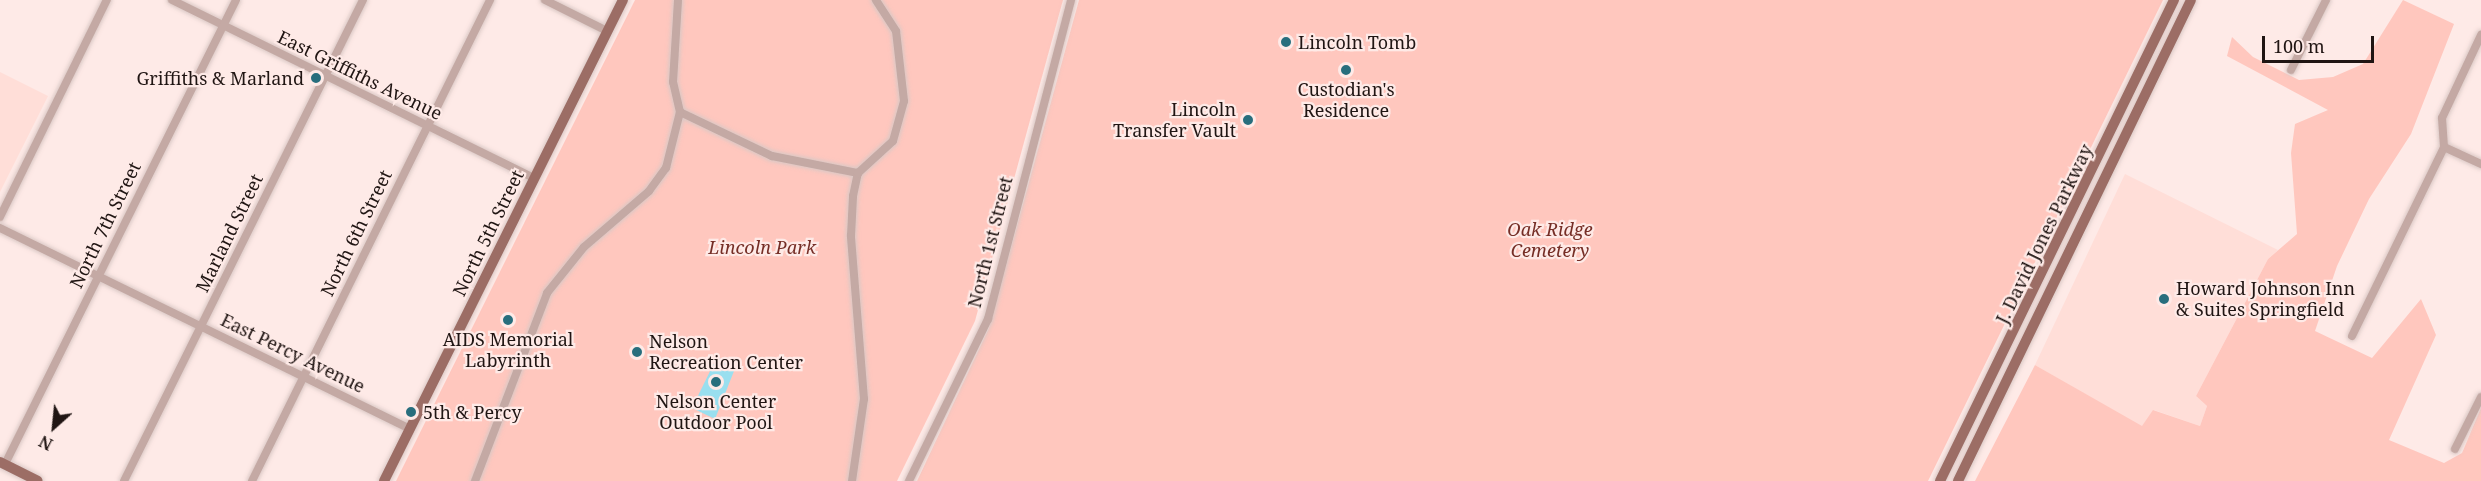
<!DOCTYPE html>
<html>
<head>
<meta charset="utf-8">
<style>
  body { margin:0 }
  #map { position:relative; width:2481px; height:481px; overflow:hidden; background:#feeae7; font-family:"Noto Serif",serif }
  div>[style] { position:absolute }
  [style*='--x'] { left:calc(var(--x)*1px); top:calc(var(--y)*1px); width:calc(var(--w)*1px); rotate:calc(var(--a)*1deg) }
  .built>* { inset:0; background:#ffded8 }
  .green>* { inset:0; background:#ffc7be }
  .water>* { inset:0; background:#99dfef }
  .roads { filter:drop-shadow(0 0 2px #dac8c5) drop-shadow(0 0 2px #dac8c5) }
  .minor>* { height:8px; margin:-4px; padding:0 4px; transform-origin:4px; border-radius:4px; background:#c4a9a4 }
  .major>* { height:10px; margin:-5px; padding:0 5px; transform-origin:5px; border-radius:5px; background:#9c6d65 }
  .dots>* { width:16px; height:16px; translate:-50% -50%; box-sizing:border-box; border:3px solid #feeae7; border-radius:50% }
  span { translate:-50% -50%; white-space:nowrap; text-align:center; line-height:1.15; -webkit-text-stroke:4.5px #feeae7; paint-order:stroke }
  .poi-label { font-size:18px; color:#201513 }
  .left { translate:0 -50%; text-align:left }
  .right { translate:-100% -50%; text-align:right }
  .street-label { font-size:18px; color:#201513 }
  .park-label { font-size:18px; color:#762e26; font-style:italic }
  .north { position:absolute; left:24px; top:397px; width:60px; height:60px; -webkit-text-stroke:4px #feeae7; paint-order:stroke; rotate:207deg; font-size:16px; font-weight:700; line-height:24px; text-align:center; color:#201513 }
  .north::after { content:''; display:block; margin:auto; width:21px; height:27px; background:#201513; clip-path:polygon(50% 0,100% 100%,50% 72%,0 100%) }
  .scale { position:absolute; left:2262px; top:36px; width:112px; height:27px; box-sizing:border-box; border:3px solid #201513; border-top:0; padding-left:8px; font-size:18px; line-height:21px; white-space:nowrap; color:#201513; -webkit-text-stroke:4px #feeae7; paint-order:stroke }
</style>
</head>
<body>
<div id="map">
  <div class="built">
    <div style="clip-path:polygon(0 72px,48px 96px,0 192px)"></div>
    <div style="clip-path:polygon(2125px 174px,2278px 250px,2268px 259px,2196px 396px,2207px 406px,2200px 426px,2154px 410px,2142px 427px,2035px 365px)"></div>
  </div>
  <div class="green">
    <div style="clip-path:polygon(635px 0,1063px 0,975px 321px,897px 481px,396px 481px)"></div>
    <div style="clip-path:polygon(1079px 0,2163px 0,1928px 481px,917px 481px,989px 328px)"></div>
    <div style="clip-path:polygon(2403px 0,2454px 24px,2411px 134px,2369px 199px,2337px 266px,2315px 331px,2372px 358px,2421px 299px,2436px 335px,2389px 440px,2444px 463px,2462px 453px,2481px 408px,2481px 481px,1975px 481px,2035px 365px,2142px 426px,2153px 410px,2200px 426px,2207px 406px,2196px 396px,2268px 259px,2297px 234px,2291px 153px,2295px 124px,2328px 110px,2227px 56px,2232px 37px,2253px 57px,2299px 80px,2333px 77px,2363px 64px)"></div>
  </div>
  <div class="water">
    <div style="clip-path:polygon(717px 357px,736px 366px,715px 419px,692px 408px)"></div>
  </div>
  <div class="roads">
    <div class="minor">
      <div style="--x:172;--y:0;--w:403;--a:26.2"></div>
      <div style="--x:545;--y:0;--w:69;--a:26.6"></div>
      <div style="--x:2291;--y:70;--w:78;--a:-63.4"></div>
      <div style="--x:680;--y:112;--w:102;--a:25.6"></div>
      <div style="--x:772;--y:156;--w:88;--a:11.2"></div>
      <div style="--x:2444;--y:147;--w:41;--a:24.7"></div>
      <div style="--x:0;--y:217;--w:242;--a:-63.8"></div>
      <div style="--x:0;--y:228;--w:457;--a:26.1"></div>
      <div style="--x:2352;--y:336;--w:210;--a:-64"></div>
      <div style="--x:2444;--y:147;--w:29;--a:-94"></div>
      <div style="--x:2442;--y:118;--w:92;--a:-64.8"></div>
      <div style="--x:2455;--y:449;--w:58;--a:-63.4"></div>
      <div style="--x:5;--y:464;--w:518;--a:-63.53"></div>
      <div style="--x:124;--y:481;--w:537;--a:-63.58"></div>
      <div style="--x:252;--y:481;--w:537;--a:-63.67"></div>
      <div style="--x:475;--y:481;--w:201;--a:-69"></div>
      <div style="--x:547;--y:293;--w:59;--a:-51.2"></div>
      <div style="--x:584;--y:247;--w:86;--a:-40.7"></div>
      <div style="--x:649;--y:191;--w:29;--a:-54"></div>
      <div style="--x:666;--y:168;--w:58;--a:-76"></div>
      <div style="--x:680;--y:112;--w:31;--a:-103"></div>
      <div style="--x:673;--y:82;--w:82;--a:-86.5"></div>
      <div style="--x:852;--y:481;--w:83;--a:-81.7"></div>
      <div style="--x:864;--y:399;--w:164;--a:-94.6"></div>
      <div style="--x:851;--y:236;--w:40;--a:-87.1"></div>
      <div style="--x:853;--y:196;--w:24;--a:-78"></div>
      <div style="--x:858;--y:173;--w:47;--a:-42.4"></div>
      <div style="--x:893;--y:141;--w:41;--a:-74.6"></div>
      <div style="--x:904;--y:101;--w:70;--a:-96.5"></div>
      <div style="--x:896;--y:31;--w:37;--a:-123"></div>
      <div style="--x:909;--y:481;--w:180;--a:-64"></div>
      <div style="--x:988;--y:319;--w:330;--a:-75.4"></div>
    </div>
    <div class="major">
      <div style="--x:0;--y:462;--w:42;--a:26.6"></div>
      <div style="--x:384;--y:481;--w:537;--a:-63.58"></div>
      <div style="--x:1940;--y:481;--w:535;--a:-64.06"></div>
      <div style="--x:1958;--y:481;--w:534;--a:-64.15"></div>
    </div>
  </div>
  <div class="dots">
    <div style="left:1286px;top:42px;background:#286e7d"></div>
    <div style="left:1346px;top:70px;background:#286e7d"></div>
    <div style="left:316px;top:78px;background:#286e7d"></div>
    <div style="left:1248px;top:120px;background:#286e7d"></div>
    <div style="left:2164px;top:299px;background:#286e7d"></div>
    <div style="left:508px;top:320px;background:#286e7d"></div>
    <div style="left:637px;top:352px;background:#286e7d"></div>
    <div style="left:716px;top:382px;background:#286e7d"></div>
    <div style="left:411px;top:412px;background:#286e7d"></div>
  </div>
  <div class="poi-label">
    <span class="left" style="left:1298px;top:42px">Lincoln Tomb</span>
    <span class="right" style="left:304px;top:78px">Griffiths &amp; Marland</span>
    <span style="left:1346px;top:100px">Custodian's<br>Residence</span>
    <span class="right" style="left:1236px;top:120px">Lincoln<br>Transfer Vault</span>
    <span class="left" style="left:2176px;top:299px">Howard Johnson Inn<br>&amp; Suites Springfield</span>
    <span style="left:508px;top:350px">AIDS Memorial<br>Labyrinth</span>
    <span class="left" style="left:649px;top:352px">Nelson<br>Recreation Center</span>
    <span style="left:716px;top:412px">Nelson Center<br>Outdoor Pool</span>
    <span class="left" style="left:423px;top:412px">5th &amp; Percy</span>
  </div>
  <div class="street-label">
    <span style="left:360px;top:75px;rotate:26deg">East Griffiths Avenue</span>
    <span style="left:105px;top:225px;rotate:-64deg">North 7th Street</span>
    <span style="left:229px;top:233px;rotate:-64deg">Marland Street</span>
    <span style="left:356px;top:233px;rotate:-64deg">North 6th Street</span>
    <span style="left:488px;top:233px;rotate:-64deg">North 5th Street</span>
    <span style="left:2044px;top:234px;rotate:-64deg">J. David Jones Parkway</span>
    <span style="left:990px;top:242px;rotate:-76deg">North 1st Street</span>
    <span style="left:293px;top:353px;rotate:26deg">East Percy Avenue</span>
  </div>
  <div class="park-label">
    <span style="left:1550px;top:240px">Oak Ridge<br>Cemetery</span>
    <span style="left:762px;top:247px">Lincoln Park</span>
  </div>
  <div class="north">N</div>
  <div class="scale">100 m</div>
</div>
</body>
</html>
